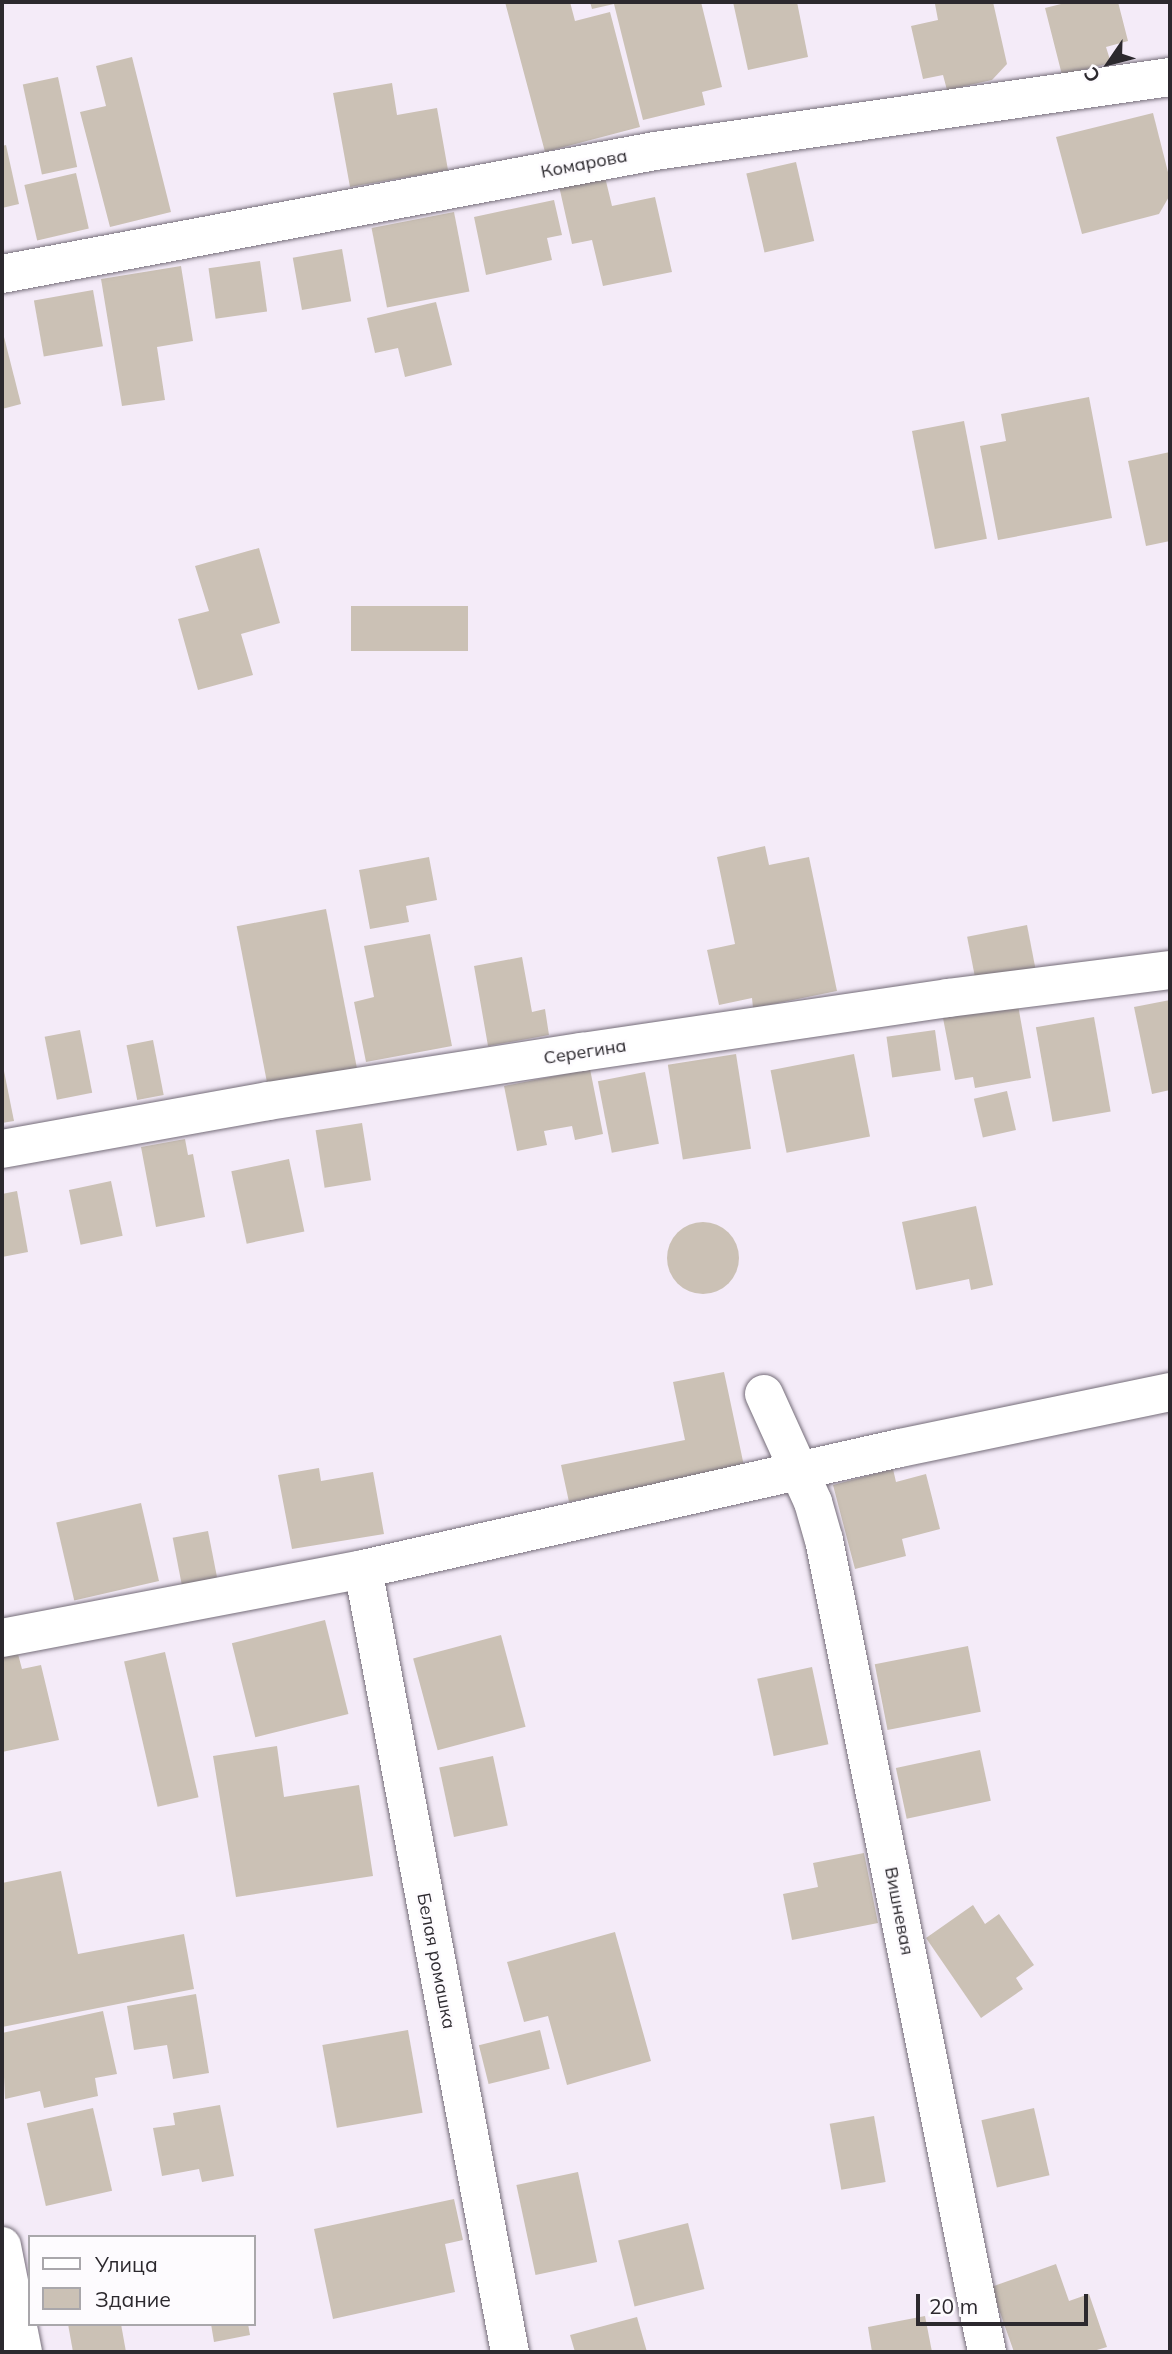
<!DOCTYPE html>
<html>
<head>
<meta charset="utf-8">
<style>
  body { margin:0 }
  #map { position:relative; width:1172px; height:2354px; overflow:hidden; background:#f4ebf8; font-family:Mulish,sans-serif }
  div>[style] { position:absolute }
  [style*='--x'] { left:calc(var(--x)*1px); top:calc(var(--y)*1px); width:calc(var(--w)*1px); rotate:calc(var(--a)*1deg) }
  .building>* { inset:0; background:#cbc1b5; transform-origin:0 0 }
  .round { border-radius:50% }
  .roads { filter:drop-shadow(0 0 2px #756d79) drop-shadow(0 0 2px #756d79) }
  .minor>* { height:38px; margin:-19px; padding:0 19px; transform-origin:19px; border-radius:19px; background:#fff }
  span { translate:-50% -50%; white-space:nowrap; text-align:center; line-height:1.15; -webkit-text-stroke:5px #fdfbfe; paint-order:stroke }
  .street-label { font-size:18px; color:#2c292e }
  .frame { position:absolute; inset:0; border:4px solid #2c292e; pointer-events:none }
  .legend { position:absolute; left:28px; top:2235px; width:228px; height:91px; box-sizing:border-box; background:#fdfbfe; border:2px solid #a9a7ab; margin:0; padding:9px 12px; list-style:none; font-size:21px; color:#2c292e }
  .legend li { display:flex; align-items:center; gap:14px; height:35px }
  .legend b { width:35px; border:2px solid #a9a7ab }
  .north { position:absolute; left:1074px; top:28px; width:70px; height:70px; -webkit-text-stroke:5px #fdfbfe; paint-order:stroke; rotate:235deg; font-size:19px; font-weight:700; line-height:28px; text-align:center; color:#2c292e }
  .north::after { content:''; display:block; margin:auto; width:24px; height:32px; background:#2c292e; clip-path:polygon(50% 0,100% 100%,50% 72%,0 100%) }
  .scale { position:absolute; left:916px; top:2294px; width:172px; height:32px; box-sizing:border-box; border:4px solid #2c292e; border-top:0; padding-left:9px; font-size:21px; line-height:24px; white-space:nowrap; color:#2c292e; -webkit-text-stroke:5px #fdfbfe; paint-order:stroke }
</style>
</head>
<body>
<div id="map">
  <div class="building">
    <div style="clip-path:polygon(505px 2px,570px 2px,575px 21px,610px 12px,640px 127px,545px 152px)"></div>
    <div style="clip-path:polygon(590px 2px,701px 2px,722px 87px,702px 92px,705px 105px,643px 120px,614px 4px,592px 9px)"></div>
    <div style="clip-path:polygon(733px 2px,797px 2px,808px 57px,748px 70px)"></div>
    <div style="clip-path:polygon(944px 2px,993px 2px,1007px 64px,992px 80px,947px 90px,943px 75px,923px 79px,911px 26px,938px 20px,935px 4px)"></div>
    <div style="clip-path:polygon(1069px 2px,1118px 2px,1128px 41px,1106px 47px,1111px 63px,1062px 75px,1045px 8px)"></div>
    <div style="clip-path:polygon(132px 57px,171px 212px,110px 227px,80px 112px,106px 106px,96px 66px)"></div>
    <div style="left:58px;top:77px;width:92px;height:36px;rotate:78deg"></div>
    <div style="clip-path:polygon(392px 83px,397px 115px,437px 108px,448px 170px,350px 187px,333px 93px)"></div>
    <div style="clip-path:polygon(1153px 113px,1170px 180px,1170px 195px,1159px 214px,1082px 234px,1056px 137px)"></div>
    <div style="clip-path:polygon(6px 145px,19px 204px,2px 208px,2px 146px)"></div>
    <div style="left:796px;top:162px;width:81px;height:51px;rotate:77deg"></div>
    <div style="left:76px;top:173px;width:57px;height:53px;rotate:77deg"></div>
    <div style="clip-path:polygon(605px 177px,612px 206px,655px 197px,672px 272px,603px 286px,592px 240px,572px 244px,559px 186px)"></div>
    <div style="clip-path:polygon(554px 200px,562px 235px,547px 238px,552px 260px,486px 275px,474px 217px)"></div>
    <div style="left:454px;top:212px;width:81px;height:84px;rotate:79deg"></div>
    <div style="left:342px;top:249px;width:53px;height:50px;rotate:80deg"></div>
    <div style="left:260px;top:261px;width:51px;height:52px;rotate:82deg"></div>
    <div style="clip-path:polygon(181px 266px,193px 341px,157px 347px,165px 400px,122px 406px,101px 279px)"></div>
    <div style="left:93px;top:290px;width:57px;height:60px;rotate:80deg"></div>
    <div style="clip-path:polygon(436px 302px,452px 365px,405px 377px,398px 348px,375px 353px,367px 318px)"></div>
    <div style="clip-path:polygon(2px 329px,21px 404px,2px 409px)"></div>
    <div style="clip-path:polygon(1089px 397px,1112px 518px,998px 540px,980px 446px,1006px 441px,1001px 414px)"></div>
    <div style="left:964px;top:421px;width:120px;height:53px;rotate:79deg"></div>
    <div style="clip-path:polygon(1170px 452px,1170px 541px,1146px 546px,1128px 461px)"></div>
    <div style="clip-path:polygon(259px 548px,280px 623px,241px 634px,253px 675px,198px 690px,178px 619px,209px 611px,195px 566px)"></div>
    <div style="left:351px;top:606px;width:117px;height:45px"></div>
    <div style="clip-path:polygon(765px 846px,769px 865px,809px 857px,837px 991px,753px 1008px,752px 998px,719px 1005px,707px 950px,735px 944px,717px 857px)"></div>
    <div style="clip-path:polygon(429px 857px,437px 900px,406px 906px,409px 922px,370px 929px,359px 870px)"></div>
    <div style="left:326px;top:909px;width:162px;height:91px;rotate:79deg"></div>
    <div style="left:1027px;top:925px;width:47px;height:61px;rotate:79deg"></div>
    <div style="clip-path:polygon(430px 934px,452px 1046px,366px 1062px,354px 1002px,374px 997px,364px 946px)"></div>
    <div style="clip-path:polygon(522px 957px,532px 1012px,545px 1009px,549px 1035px,488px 1046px,474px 966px)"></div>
    <div style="clip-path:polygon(1170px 1000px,1170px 1090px,1152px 1094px,1134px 1007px)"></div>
    <div style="clip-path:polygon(1018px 1005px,1031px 1078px,975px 1088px,973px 1077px,955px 1080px,943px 1018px)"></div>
    <div style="left:1094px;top:1017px;width:96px;height:59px;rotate:80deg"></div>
    <div style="left:80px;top:1030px;width:64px;height:36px;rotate:79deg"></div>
    <div style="left:935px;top:1030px;width:41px;height:49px;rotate:82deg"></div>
    <div style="left:153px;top:1040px;width:56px;height:27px;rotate:79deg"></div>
    <div style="left:736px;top:1054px;width:96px;height:69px;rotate:81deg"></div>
    <div style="left:854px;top:1054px;width:84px;height:85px;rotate:79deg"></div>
    <div style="clip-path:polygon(2px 1061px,14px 1121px,2px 1123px)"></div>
    <div style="clip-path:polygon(590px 1069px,603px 1134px,575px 1140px,572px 1126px,544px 1131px,547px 1145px,517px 1151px,504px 1086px)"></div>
    <div style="left:645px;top:1072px;width:73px;height:48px;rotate:79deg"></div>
    <div style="left:1007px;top:1091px;width:40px;height:34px;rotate:77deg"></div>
    <div style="left:362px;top:1123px;width:58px;height:47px;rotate:81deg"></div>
    <div style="clip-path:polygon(185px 1139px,188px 1155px,193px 1154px,205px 1217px,156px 1227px,141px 1147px)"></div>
    <div style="left:289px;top:1159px;width:74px;height:59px;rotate:78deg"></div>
    <div style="left:111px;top:1181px;width:56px;height:43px;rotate:78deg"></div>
    <div style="clip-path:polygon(17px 1191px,28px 1252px,2px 1257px,2px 1194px)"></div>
    <div style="clip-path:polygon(976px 1206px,993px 1285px,971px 1290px,969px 1279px,916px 1290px,902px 1222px)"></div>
    <div class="round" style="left:667px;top:1222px;width:72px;height:72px"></div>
    <div style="clip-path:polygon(724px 1372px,744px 1466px,569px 1502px,561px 1465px,685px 1440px,673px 1382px)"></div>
    <div style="clip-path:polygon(319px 1468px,321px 1481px,373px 1472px,384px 1534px,292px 1549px,278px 1475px)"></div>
    <div style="clip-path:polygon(893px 1469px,896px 1482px,926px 1474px,940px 1529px,902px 1539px,906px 1556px,855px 1569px,833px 1485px)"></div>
    <div style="left:141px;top:1503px;width:80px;height:87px;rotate:77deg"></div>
    <div style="left:208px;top:1531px;width:48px;height:36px;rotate:79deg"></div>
    <div style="left:325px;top:1620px;width:97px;height:96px;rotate:76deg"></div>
    <div style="left:501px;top:1635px;width:95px;height:91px;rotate:75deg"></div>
    <div style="left:968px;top:1646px;width:67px;height:95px;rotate:79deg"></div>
    <div style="left:165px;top:1652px;width:149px;height:42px;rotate:77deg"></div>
    <div style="clip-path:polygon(18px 1654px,22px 1669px,41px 1665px,59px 1740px,2px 1752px,2px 1657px)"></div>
    <div style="left:812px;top:1667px;width:79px;height:56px;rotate:78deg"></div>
    <div style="clip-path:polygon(277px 1746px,284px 1797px,359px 1785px,373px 1876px,236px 1897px,213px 1756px)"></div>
    <div style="left:980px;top:1750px;width:52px;height:86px;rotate:78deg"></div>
    <div style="left:493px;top:1756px;width:71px;height:55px;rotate:78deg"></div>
    <div style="clip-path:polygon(864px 1853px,878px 1923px,792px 1940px,783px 1894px,818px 1887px,813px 1863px)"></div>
    <div style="clip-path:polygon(61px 1871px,78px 1954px,184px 1934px,194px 1989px,2px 2027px,2px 1883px)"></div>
    <div style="clip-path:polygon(973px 1905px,985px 1924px,999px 1914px,1034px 1965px,1016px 1978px,1023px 1989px,981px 2018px,926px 1938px)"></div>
    <div style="clip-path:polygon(615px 1932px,651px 2061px,567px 2085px,548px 2016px,524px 2022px,507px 1962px)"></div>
    <div style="clip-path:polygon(196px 1994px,209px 2073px,173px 2079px,167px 2045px,134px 2050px,127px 2006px)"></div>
    <div style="clip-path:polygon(103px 2011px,117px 2074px,95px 2078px,98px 2096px,44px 2108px,40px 2091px,5px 2099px,2px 2033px)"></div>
    <div style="left:408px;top:2030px;width:84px;height:87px;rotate:80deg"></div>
    <div style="left:540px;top:2030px;width:40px;height:63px;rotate:76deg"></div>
    <div style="clip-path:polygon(220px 2105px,234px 2176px,202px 2182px,199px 2169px,162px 2176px,153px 2128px,175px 2125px,173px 2113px)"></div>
    <div style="left:93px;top:2108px;width:85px;height:68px;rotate:77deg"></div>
    <div style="left:1034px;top:2108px;width:69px;height:54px;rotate:77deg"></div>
    <div style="left:874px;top:2116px;width:67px;height:45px;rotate:80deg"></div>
    <div style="left:578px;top:2172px;width:92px;height:63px;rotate:78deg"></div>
    <div style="clip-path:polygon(454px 2199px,463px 2240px,445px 2244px,455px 2292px,333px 2319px,314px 2229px)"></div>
    <div style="left:688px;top:2223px;width:68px;height:72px;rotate:76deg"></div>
    <div style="clip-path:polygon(1056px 2264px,1069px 2301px,1089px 2294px,1107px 2347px,1090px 2352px,1014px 2352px,991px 2287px)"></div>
    <div style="clip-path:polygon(925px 2316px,932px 2352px,872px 2352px,868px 2327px)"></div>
    <div style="clip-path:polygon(637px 2317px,647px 2352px,575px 2352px,570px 2335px)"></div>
    <div style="clip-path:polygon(68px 2324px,121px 2324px,126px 2352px,73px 2352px)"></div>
    <div style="clip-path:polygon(211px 2324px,248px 2324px,250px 2335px,214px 2342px)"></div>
  </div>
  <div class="roads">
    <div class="minor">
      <div style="--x:2;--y:274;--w:664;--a:-10.67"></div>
      <div style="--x:655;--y:151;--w:520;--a:-8.18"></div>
      <div style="--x:2;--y:1149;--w:270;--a:-10.2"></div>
      <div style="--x:268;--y:1101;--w:318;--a:-8.9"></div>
      <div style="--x:582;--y:1052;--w:370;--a:-8.4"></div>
      <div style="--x:948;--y:998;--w:224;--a:-7.2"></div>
      <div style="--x:764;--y:1394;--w:119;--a:65.6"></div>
      <div style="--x:813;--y:1502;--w:40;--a:74"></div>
      <div style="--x:824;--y:1540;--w:828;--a:78.65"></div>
      <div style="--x:363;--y:1569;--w:797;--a:79.37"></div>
      <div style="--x:2;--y:1638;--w:368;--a:-10.8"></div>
      <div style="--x:363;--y:1569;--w:550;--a:-12.7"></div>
      <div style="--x:900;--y:1448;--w:276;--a:-11.7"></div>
      <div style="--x:2;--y:2246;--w:108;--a:78.8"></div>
    </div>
  </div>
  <div class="street-label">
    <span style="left:584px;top:164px;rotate:-11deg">Комарова</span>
    <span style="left:585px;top:1052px;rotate:-9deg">Серегина</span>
    <span style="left:899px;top:1911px;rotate:79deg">Вишневая</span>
    <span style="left:436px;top:1961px;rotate:79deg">Белая ромашка</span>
  </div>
  <div class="frame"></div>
  <ul class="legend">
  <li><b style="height:9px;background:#fff"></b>Улица</li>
  <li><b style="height:19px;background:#cbc1b5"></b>Здание</li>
  </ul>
  <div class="north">С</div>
  <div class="scale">20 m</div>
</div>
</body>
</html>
